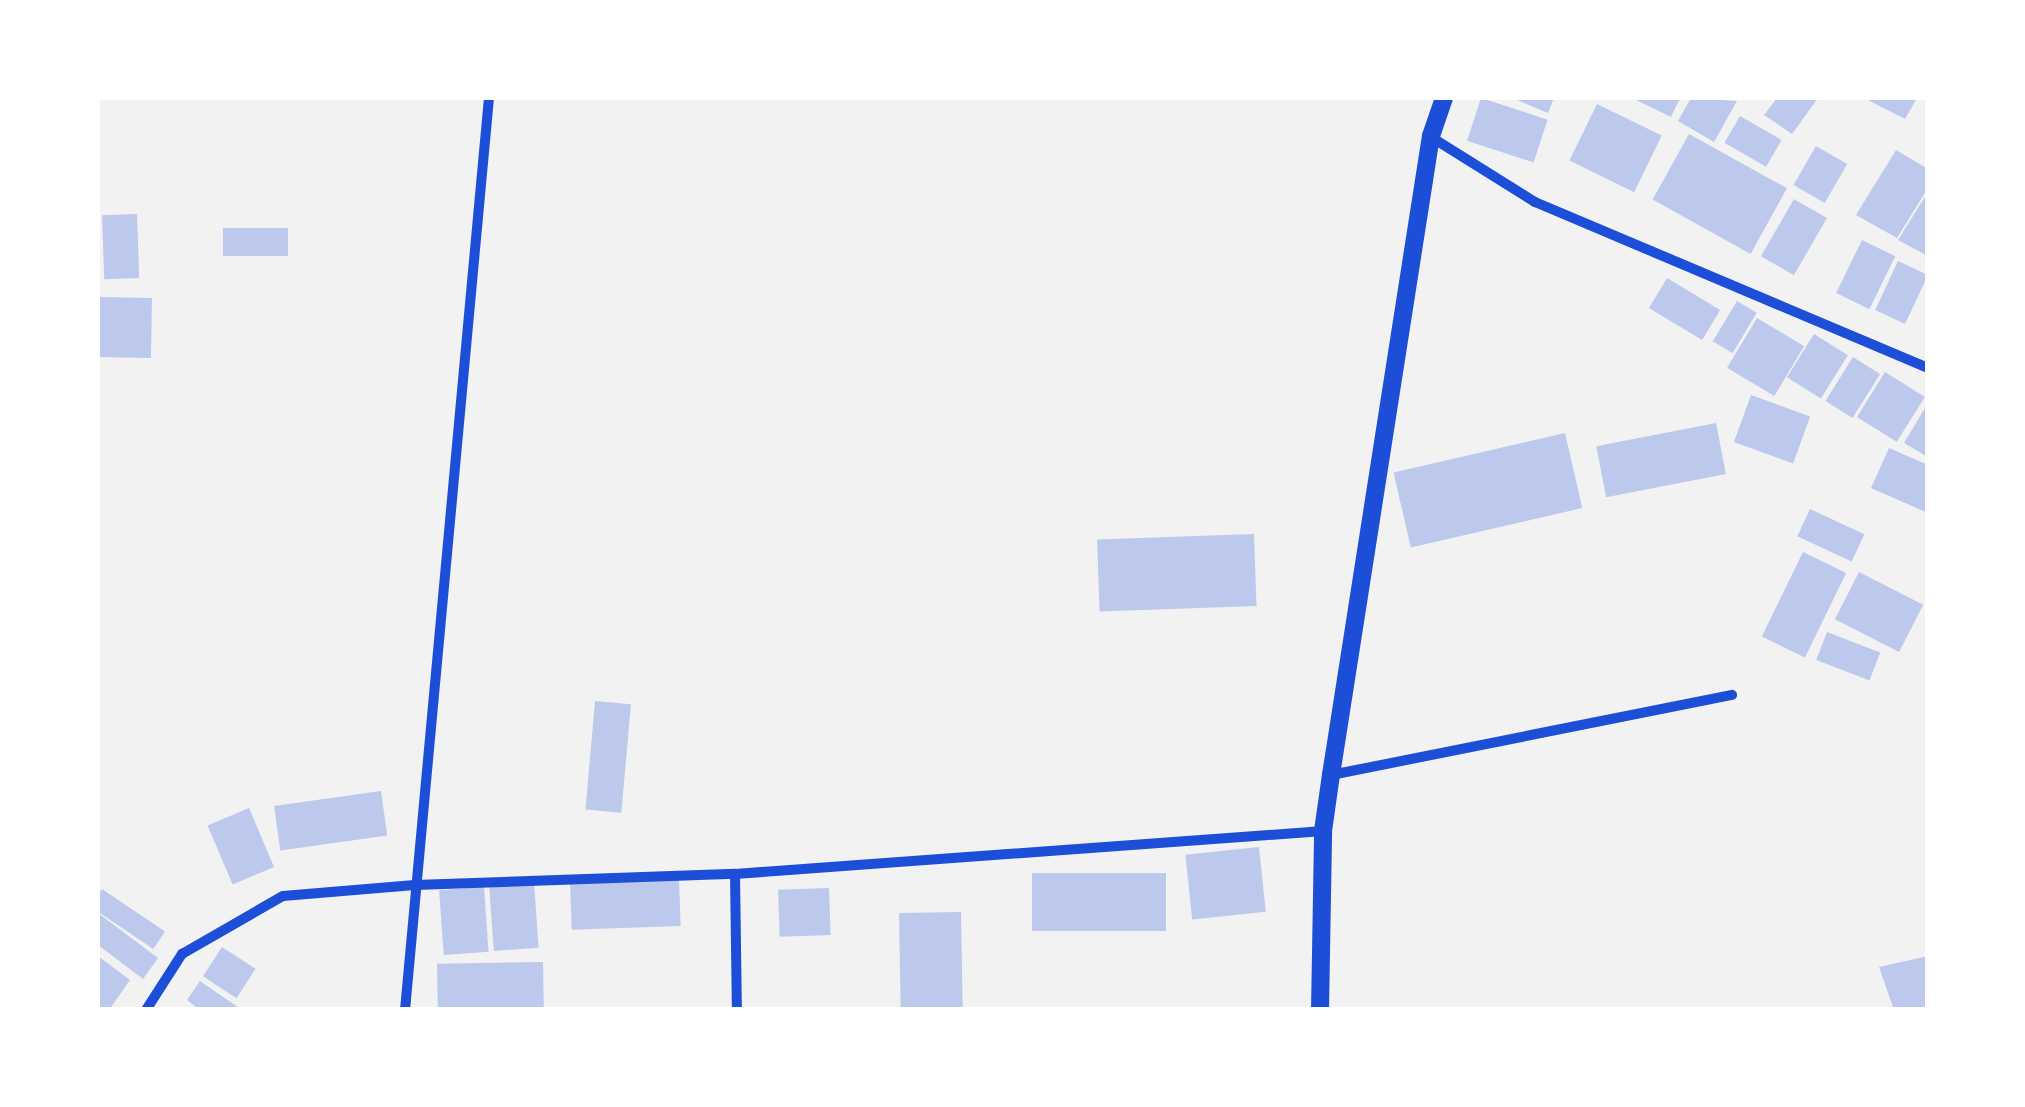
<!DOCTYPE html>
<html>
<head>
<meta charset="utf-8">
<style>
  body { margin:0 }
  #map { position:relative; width:2025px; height:1107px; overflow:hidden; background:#f2f2f2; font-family:"DejaVu Sans",sans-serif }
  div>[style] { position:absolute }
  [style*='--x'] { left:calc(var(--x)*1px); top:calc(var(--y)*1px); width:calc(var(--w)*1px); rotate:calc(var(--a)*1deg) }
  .building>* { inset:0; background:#bdc9ec; transform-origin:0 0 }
  .minor>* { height:10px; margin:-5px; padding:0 5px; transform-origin:5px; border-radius:5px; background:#1d4ed8 }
  .tertiary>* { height:18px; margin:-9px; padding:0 9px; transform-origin:9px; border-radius:9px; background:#1d4ed8 }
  span { translate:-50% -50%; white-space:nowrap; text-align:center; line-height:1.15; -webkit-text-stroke:9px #fff; paint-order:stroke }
  .frame { position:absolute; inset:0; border:100px solid #fff; pointer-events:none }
</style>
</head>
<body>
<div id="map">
  <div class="building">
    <div style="left:1481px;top:98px;width:70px;height:45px;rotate:18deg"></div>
    <div style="clip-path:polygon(1512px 98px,1554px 98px,1548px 113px)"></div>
    <div style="clip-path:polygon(1632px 98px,1680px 98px,1671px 117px)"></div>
    <div style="clip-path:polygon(1691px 98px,1737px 101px,1714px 142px,1678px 121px)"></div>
    <div style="clip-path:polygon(1777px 98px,1818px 98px,1792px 134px,1764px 115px)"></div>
    <div style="clip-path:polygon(1864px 98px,1917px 98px,1905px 119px)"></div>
    <div style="left:1597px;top:104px;width:72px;height:63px;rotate:26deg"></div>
    <div style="left:1740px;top:116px;width:48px;height:31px;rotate:30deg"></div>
    <div style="left:1689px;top:134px;width:112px;height:75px;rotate:29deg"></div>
    <div style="left:1816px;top:146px;width:36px;height:45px;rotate:30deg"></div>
    <div style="clip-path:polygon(1896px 150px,1928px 169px,1928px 188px,1897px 238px,1856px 215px)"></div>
    <div style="clip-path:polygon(1928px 192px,1928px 256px,1898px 240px)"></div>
    <div style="left:1794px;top:199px;width:38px;height:66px;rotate:30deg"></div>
    <div style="left:137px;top:214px;width:64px;height:35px;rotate:88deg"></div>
    <div style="left:223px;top:228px;width:65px;height:28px"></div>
    <div style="left:1862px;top:240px;width:37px;height:59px;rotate:26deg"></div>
    <div style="left:1898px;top:261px;width:33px;height:54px;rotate:25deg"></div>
    <div style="left:1667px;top:278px;width:62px;height:35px;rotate:31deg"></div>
    <div style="left:98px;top:297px;width:54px;height:60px;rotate:1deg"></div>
    <div style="left:1737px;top:301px;width:23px;height:47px;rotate:31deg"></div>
    <div style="left:1757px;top:318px;width:55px;height:58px;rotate:31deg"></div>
    <div style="left:1814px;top:334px;width:40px;height:51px;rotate:32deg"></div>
    <div style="left:1853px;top:357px;width:32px;height:52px;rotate:32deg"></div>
    <div style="left:1885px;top:372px;width:47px;height:53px;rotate:32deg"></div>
    <div style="left:1751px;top:395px;width:63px;height:50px;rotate:20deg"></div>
    <div style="clip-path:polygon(1928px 403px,1928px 457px,1904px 443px)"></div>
    <div style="left:1716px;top:423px;width:52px;height:122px;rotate:79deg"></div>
    <div style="left:1565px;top:433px;width:77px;height:176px;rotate:77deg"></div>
    <div style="clip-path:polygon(1889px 448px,1928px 465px,1928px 513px,1871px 488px)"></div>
    <div style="left:1810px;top:509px;width:60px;height:30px;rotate:25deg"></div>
    <div style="left:1254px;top:534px;width:72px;height:157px;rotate:88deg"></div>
    <div style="left:1803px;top:552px;width:48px;height:94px;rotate:26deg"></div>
    <div style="left:1859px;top:572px;width:72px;height:53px;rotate:27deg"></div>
    <div style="left:1827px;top:632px;width:57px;height:30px;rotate:21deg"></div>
    <div style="left:595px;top:701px;width:36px;height:109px;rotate:5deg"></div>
    <div style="left:381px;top:791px;width:45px;height:108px;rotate:82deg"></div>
    <div style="left:249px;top:808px;width:64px;height:45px;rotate:67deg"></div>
    <div style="left:1259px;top:847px;width:65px;height:74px;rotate:84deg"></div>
    <div style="left:1032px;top:873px;width:134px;height:58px"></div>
    <div style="left:679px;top:879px;width:47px;height:109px;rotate:88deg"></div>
    <div style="left:534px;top:882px;width:66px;height:45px;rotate:86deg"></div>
    <div style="left:484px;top:887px;width:65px;height:45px;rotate:86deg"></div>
    <div style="left:829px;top:888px;width:47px;height:51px;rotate:88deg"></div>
    <div style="left:102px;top:889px;width:76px;height:21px;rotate:34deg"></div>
    <div style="left:961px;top:912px;width:98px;height:62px;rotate:89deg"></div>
    <div style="clip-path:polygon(98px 913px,158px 958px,143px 979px,98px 945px)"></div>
    <div style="left:222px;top:947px;width:40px;height:35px;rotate:33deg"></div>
    <div style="clip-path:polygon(98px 956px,130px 980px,109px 1010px,98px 1010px)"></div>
    <div style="clip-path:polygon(1928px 956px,1928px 1010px,1894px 1010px,1879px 967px)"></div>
    <div style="left:543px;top:962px;width:48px;height:106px;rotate:89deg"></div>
    <div style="clip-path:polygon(200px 981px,242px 1010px,200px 1010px,187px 1000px)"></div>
  </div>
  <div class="minor">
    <div style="--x:1431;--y:137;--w:123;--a:32"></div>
    <div style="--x:1535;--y:202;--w:427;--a:22.9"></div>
    <div style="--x:1331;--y:775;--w:409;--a:-11.3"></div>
    <div style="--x:735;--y:874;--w:136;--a:89.2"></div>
    <div style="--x:146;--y:1010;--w:67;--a:-57.3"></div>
    <div style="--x:182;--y:954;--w:116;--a:-29.9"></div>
    <div style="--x:283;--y:896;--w:132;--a:-4.8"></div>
    <div style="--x:415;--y:885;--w:320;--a:-2"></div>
    <div style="--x:735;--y:874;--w:590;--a:-4.18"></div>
    <div style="--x:405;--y:1010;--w:916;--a:-84.74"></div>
  </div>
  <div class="tertiary">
    <div style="--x:1320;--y:1010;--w:179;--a:-89"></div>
    <div style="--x:1323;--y:831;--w:57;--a:-81.9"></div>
    <div style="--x:1331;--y:775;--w:647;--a:-81.11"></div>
    <div style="--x:1431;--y:136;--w:40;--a:-71.1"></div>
  </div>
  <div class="frame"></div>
</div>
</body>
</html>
